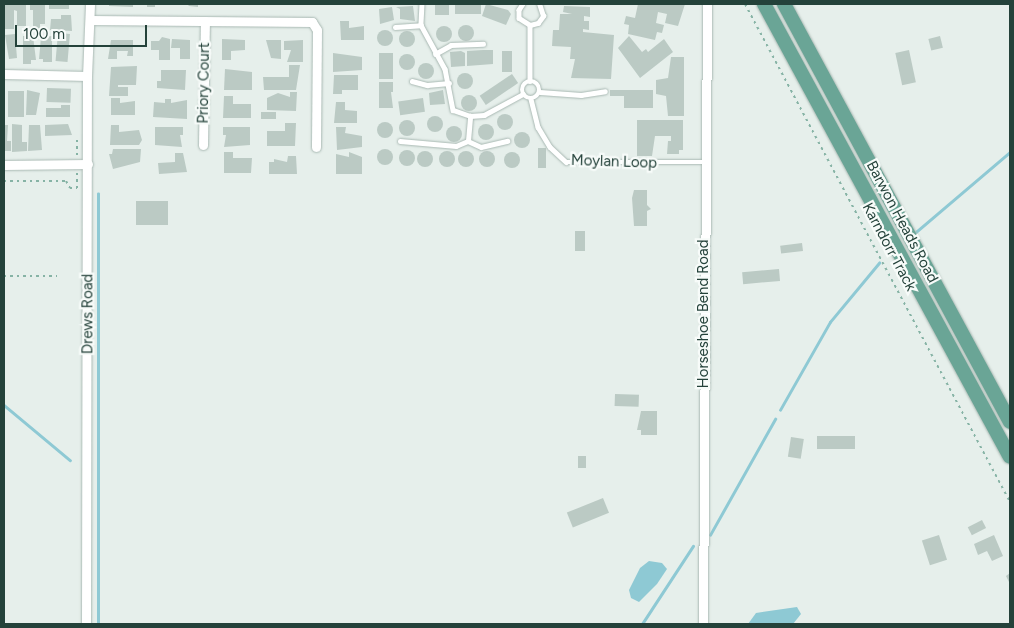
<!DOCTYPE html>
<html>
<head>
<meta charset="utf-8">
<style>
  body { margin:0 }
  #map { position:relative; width:1014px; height:628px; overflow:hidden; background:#e6efeb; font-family:Figtree,sans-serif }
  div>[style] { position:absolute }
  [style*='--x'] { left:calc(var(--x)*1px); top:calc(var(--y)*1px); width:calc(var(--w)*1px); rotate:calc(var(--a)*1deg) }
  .water>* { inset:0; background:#8ec9d4 }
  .stream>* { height:2.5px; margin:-1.25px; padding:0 1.25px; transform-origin:1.25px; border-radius:1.25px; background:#8ec9d4 }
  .building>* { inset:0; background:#bbcac4; transform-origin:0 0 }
  .round { border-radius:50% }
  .path>* { height:2px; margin-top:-1px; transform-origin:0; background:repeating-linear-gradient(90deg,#86b3a5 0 2.5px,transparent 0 6.5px) }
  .roads { filter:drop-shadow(0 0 1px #a8b8b2) drop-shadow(0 0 1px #a8b8b2) }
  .service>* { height:4.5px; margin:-2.25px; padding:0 2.25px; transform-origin:2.25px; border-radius:2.25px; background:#fff }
  .service>.ring { margin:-2.25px; padding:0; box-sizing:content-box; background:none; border:4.5px solid #fff; border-radius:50% }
  .minor>* { height:9px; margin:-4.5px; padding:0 4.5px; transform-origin:4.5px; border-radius:4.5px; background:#fff }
  .primary>* { height:14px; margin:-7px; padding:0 7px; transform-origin:7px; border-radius:7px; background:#6aa596 }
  span { translate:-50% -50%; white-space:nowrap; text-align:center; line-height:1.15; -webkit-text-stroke:4.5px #f7fbf9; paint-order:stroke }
  .street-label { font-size:15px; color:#24423a }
  .frame { position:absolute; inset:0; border:5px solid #24423a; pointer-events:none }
  .scale { position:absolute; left:15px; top:25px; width:132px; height:22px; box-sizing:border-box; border:2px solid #24423a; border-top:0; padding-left:6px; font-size:15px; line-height:18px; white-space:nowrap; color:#24423a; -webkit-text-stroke:4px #f7fbf9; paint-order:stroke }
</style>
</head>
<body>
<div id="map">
  <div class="water">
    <div style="clip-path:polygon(649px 561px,662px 563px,667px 569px,657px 584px,639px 602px,631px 598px,629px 590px,640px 568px)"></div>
    <div style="clip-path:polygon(797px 607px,801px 614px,793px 624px,748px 624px,756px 613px)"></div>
  </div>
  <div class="stream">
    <div style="--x:916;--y:232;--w:123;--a:-40.4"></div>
    <div style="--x:4;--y:405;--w:86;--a:39.8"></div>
    <div style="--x:780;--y:410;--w:101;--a:-60.4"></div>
    <div style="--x:830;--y:322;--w:77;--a:-50.3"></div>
    <div style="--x:710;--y:535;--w:133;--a:-60.7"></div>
    <div style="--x:98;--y:624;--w:430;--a:-90"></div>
    <div style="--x:642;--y:624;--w:93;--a:-56.8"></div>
  </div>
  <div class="building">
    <div style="clip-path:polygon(5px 4px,26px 4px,26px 26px,17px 26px,17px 11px,14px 10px,14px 29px,4px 29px)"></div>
    <div style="clip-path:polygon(30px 4px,45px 4px,45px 24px,40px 24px,40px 29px,33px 29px,33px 10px,30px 10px)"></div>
    <div style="left:49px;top:4px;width:20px;height:5px"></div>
    <div style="clip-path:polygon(109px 4px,133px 4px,133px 7px,109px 6px)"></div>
    <div style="left:147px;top:4px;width:8px;height:3px"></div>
    <div style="clip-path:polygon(187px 4px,198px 4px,198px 7px,189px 6px)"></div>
    <div style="left:435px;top:4px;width:14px;height:11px"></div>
    <div style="left:455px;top:4px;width:26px;height:10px"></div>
    <div style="clip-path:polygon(486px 4px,508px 10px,511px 14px,506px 25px,482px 16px)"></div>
    <div style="clip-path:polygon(638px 4px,685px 4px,678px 26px,665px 23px,667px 14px,658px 12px,656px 23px,664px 25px,662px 33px,657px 32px,655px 40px,628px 34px,629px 25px,624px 24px,626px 16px,635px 18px)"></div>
    <div style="clip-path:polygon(413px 6px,415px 21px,400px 19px,400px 9px,396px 7px)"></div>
    <div style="clip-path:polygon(564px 6px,590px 7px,590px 17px,584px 16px,584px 21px,589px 21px,589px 30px,583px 29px,583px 32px,614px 35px,611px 79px,571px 78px,575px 59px,570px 59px,571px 47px,552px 46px,553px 30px,559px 30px,560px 14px,572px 14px,563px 12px)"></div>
    <div style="clip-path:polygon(392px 7px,394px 20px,380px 24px,379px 9px)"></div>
    <div style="clip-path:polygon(61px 15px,71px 15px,72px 31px,50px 30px,51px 19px,61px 19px)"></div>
    <div style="clip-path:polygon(340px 21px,349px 21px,349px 28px,364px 26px,364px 40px,341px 40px)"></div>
    <div class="round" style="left:458px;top:25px;width:16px;height:16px"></div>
    <div class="round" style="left:436px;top:26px;width:16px;height:16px"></div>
    <div class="round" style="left:377px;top:30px;width:16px;height:16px"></div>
    <div class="round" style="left:399px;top:31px;width:16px;height:16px"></div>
    <div style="left:58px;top:33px;width:12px;height:28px;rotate:5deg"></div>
    <div style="clip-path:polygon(15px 34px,17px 58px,9px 59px,5px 35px)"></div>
    <div style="clip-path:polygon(23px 36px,33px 36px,36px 60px,31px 60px,31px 64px,23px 64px)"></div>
    <div style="clip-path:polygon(52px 36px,52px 62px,43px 62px,43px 59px,39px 59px,41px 37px)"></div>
    <div style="clip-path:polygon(629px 36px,642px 52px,646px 49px,648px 52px,664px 39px,673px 52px,640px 78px,618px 48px)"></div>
    <div style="left:940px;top:36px;width:12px;height:12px;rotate:76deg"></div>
    <div style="clip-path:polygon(162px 37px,170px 39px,170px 60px,159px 60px,159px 50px,151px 50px,151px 41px,159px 41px)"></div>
    <div style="clip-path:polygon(172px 39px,190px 40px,190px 59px,180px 59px,180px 48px,171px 48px)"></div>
    <div style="clip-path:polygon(222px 39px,245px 40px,245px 50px,231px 51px,231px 60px,222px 60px)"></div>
    <div style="clip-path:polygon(111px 40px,133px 40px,133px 56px,127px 56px,128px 51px,117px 51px,117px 59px,108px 59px)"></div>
    <div style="clip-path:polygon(266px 40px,281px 40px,281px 59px,271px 58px)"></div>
    <div style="clip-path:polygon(303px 40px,303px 62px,287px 62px,291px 50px,284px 50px,284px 41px)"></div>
    <div style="clip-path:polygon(483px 50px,493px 50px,493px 64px,467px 66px,467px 51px)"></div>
    <div style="left:909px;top:50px;width:33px;height:14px;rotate:78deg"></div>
    <div style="clip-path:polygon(461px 51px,465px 53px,465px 66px,451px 67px,450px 52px)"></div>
    <div style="left:502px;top:51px;width:10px;height:21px"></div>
    <div style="clip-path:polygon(333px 53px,362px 57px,362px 70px,333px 72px)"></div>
    <div style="left:379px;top:53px;width:14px;height:26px"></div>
    <div class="round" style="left:399px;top:54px;width:16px;height:16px"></div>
    <div style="clip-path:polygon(671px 57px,684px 57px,684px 116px,668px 116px,666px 96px,656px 94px,656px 80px,668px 78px)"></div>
    <div class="round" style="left:418px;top:63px;width:16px;height:16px"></div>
    <div style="clip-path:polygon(289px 65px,300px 65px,296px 90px,264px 90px,263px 77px,289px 77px)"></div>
    <div style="clip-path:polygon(137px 66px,136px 85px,118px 85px,118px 87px,128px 87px,128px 96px,109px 96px,111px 67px)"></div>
    <div style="clip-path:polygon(225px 69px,252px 72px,252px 90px,224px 90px)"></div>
    <div style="clip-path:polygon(161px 70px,186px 70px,185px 90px,157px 88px,157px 81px,161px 81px)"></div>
    <div class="round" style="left:457px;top:73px;width:16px;height:16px"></div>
    <div style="left:512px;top:74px;width:11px;height:39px;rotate:56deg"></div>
    <div style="clip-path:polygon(334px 75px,358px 75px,358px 90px,342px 90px,342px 94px,333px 94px)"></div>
    <div style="clip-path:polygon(379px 82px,393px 82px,393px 92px,391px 92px,393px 108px,379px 108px)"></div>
    <div style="left:47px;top:88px;width:24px;height:14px;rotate:2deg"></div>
    <div style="clip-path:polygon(27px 90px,40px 93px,36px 115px,26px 115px)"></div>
    <div style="clip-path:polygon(443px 90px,445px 104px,430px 105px,429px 93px)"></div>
    <div style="clip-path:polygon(610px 90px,653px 90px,653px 108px,624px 108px,624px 96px,610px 96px)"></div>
    <div style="left:8px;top:91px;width:16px;height:26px"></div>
    <div style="clip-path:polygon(290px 92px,297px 92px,296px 111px,267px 110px,267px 98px,278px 93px,290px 97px)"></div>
    <div class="round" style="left:461px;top:95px;width:16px;height:16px"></div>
    <div style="clip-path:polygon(224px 96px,233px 96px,233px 104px,251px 104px,251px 118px,223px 118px)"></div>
    <div style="clip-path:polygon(111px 98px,120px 98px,120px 103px,135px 101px,135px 115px,111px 115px)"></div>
    <div style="left:423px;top:98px;width:14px;height:25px;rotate:82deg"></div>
    <div style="clip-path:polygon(165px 99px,171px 99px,171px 103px,187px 100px,187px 119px,153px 117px,154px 102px,165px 103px)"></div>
    <div style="clip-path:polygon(336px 102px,345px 102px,345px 110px,357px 111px,357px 123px,334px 123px)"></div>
    <div style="clip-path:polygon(61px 105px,70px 105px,70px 117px,46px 117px,46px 108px,61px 108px)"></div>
    <div style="left:261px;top:112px;width:15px;height:7px"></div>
    <div class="round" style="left:497px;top:114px;width:16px;height:16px"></div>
    <div class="round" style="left:427px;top:116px;width:16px;height:16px"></div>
    <div style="clip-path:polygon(637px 120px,683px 120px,683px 150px,679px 150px,679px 154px,667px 154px,668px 141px,671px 141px,671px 136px,655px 136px,652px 156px,637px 156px)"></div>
    <div class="round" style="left:399px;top:120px;width:16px;height:16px"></div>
    <div class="round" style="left:377px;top:122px;width:16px;height:16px"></div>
    <div style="clip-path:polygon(285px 123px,296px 123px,295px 146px,267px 146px,267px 131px,285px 131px)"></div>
    <div class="round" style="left:478px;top:124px;width:16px;height:16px"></div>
    <div style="clip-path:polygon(12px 124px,22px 125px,22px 142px,27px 142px,27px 151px,12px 152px)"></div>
    <div style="clip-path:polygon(68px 124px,72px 135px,45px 136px,45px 125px)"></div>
    <div style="clip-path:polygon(4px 125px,8px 125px,7px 141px,11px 141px,11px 151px,4px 151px)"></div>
    <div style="clip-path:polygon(29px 125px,40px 125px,42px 150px,28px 151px)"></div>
    <div style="clip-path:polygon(111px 125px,119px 125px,119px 132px,139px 130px,142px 140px,139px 145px,110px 145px)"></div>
    <div class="round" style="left:446px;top:126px;width:16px;height:16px"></div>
    <div style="clip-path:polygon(155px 127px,183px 127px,183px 135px,180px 135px,182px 147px,155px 145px)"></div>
    <div style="clip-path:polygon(223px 127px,250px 127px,250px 145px,224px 147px,226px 135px,223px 135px)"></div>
    <div style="clip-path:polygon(336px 127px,346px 127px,345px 133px,362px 136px,362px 147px,337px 150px)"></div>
    <div class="round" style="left:514px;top:132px;width:16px;height:16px"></div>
    <div style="left:538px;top:148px;width:8px;height:20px"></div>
    <div style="clip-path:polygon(113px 149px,141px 149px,140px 162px,113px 169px,109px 154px,112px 154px)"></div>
    <div class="round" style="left:377px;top:149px;width:16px;height:16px"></div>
    <div class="round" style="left:399px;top:150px;width:16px;height:16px"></div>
    <div class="round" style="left:439px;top:151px;width:16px;height:16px"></div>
    <div class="round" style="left:479px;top:151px;width:16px;height:16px"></div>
    <div class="round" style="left:417px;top:151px;width:16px;height:16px"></div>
    <div class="round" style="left:458px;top:151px;width:16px;height:16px"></div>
    <div style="clip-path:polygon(224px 152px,233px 152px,233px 158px,252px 158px,251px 173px,224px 173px)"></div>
    <div style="clip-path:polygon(349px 152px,362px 157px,362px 174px,336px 174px,336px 154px,349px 157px)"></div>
    <div class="round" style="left:504px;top:152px;width:16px;height:16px"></div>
    <div style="clip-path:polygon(175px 153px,183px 153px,187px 172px,159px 174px,158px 163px,175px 162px)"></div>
    <div style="clip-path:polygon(288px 156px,296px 156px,297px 174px,269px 174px,269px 162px,274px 162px,274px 159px,287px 162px)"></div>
    <div style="clip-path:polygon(634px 190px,647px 190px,647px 205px,651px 209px,647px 211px,647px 226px,634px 226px,632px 198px)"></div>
    <div style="left:136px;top:201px;width:32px;height:24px"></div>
    <div style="left:575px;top:231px;width:10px;height:20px"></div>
    <div style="left:802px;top:243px;width:8px;height:22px;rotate:83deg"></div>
    <div style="left:779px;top:269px;width:12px;height:37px;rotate:85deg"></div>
    <div style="left:615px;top:394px;width:24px;height:12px;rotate:2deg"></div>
    <div style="clip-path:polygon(641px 411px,657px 411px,657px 435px,641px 435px,641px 430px,637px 430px)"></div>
    <div style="left:855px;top:436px;width:13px;height:38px;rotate:90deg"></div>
    <div style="left:791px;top:437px;width:13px;height:20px;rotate:9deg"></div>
    <div style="left:578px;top:456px;width:8px;height:12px"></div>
    <div style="left:603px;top:498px;width:16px;height:39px;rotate:68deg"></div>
    <div style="left:982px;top:520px;width:9px;height:16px;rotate:63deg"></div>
    <div style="left:939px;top:535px;width:26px;height:18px;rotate:72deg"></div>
    <div style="clip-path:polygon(994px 535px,1003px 556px,992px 561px,987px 551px,978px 555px,974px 544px)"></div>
    <div style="clip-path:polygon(1010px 573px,1010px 581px,1009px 582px,1006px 576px)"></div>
  </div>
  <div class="path">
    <div style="--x:745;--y:4;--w:564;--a:61.98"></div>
    <div style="--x:77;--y:155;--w:15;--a:-90"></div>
    <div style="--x:4;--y:181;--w:62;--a:0"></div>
    <div style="--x:66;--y:181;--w:8;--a:60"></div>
    <div style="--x:70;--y:188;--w:7;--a:0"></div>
    <div style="--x:77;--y:188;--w:16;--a:-90"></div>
    <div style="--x:4;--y:276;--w:53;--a:0"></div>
  </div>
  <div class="roads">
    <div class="service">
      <div style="--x:422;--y:4;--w:21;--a:93"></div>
      <div style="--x:421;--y:25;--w:50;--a:61.4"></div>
      <div style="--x:445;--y:69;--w:42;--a:79"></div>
      <div style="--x:453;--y:110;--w:18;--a:19"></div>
      <div style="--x:470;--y:116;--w:14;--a:-4"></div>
      <div style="--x:484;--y:115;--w:44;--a:-28.3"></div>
      <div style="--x:523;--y:4;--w:7;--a:124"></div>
      <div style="--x:519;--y:10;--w:8;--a:90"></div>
      <div style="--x:519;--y:18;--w:13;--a:32"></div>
      <div style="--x:530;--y:25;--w:8;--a:-14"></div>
      <div style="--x:538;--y:23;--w:9;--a:-54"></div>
      <div style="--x:543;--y:16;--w:13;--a:-108"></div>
      <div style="--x:530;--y:25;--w:56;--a:90"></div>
      <div style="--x:395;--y:27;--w:26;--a:-4"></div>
      <div style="--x:435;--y:54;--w:18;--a:-29"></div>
      <div style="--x:451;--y:45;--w:32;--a:-2"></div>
      <div class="ring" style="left:522px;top:81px;width:13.5px;height:13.5px"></div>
      <div style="--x:412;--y:81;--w:16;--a:15"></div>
      <div style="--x:427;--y:85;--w:22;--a:-5"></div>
      <div style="--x:540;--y:92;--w:41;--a:4.2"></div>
      <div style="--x:581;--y:95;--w:24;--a:-9"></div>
      <div style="--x:531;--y:99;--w:29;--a:76"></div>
      <div style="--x:538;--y:127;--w:23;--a:59"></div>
      <div style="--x:550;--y:147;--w:22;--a:43"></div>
      <div style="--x:566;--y:162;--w:139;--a:0"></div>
      <div style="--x:400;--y:141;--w:56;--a:5.1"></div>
      <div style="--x:456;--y:146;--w:13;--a:-23"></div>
      <div style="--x:468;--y:141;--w:25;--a:-85"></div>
      <div style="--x:468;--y:141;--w:14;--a:25"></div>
      <div style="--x:481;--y:147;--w:27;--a:-13"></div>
    </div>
    <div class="minor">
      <div style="--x:90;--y:20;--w:222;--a:0.5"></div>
      <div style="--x:312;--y:22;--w:9;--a:58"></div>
      <div style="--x:317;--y:30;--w:117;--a:90.5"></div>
      <div style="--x:4;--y:74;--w:83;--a:1.4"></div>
      <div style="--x:203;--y:145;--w:124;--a:-89.1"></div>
      <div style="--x:4;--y:165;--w:84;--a:-0.7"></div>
      <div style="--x:86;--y:624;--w:548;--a:-89.9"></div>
      <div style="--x:87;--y:76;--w:72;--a:-87.6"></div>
      <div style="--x:703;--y:624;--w:620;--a:-89.63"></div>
    </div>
    <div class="primary">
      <div style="--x:764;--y:4;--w:515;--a:61.5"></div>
      <div style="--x:784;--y:4;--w:475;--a:61.6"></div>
    </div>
  </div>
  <div class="street-label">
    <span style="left:204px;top:83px;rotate:-89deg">Priory Court</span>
    <span style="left:614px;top:162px;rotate:2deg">Moylan Loop</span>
    <span style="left:902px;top:222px;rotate:62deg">Barwon Heads Road</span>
    <span style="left:889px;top:247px;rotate:62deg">Karndorr Track</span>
    <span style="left:88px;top:314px;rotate:-90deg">Drews Road</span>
    <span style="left:704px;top:314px;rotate:-90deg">Horseshoe Bend Road</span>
  </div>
  <div class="frame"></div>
  <div class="scale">100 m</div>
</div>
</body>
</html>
